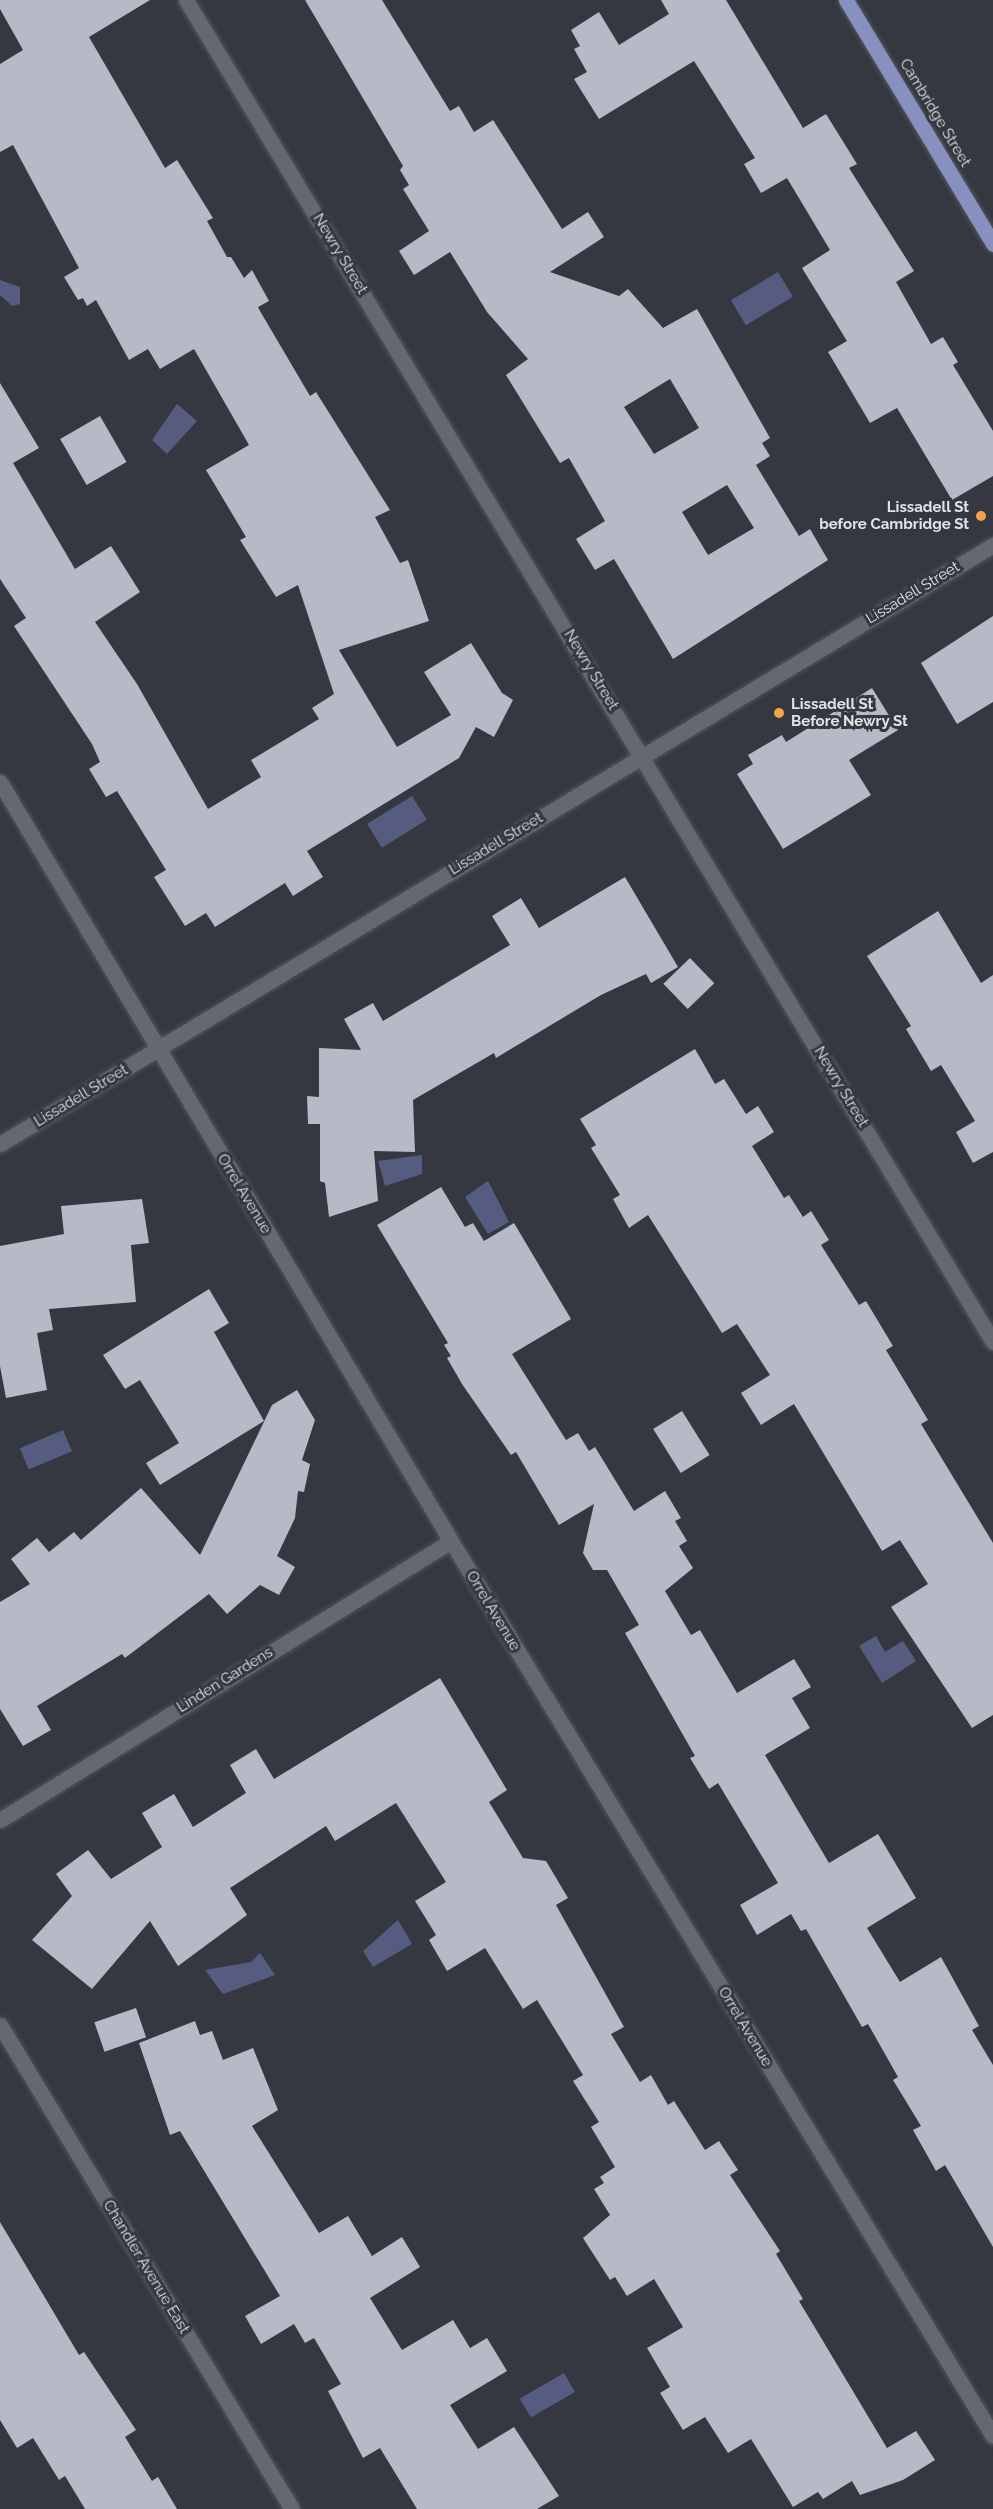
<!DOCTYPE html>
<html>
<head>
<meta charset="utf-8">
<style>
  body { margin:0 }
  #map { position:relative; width:993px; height:2509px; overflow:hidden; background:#353741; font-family:Raleway,sans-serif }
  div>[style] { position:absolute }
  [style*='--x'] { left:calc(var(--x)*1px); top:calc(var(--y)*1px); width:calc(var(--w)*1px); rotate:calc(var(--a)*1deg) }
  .water>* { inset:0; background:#555c80; transform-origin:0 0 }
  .building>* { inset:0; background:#b7bac6; transform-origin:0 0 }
  .roads { filter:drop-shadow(0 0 2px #54565e) drop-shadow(0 0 2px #54565e) }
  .street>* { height:15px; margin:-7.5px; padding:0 7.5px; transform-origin:7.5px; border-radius:7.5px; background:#656772 }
  .primary>* { height:15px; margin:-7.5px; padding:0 7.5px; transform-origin:7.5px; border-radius:7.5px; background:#8790bf }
  .dots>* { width:16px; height:16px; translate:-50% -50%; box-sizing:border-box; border:3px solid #353741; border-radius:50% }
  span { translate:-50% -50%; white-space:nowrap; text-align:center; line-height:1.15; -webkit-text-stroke:6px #353741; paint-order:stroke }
  .street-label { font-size:15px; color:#e2e3e9 }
  .poi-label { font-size:15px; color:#e2e3e9; font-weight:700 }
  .right { translate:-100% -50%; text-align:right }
  .left { translate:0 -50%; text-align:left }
</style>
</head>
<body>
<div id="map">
  <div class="water">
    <div style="left:778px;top:272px;width:29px;height:55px;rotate:59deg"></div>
    <div style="clip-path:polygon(0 280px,20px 287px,20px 304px,12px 306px,0 295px)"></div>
    <div style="clip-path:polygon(177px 404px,197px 421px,167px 454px,152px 440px)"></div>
    <div style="left:412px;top:796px;width:28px;height:53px;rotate:58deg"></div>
    <div style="clip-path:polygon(422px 1155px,422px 1174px,385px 1186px,378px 1161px)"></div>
    <div style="clip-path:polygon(488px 1181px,509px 1222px,488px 1234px,465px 1197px)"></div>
    <div style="left:63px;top:1430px;width:23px;height:47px;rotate:67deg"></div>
    <div style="clip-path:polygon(876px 1636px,885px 1652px,903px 1641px,916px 1661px,882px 1683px,859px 1646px)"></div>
    <div style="clip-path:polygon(398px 1920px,412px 1944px,373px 1967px,363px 1951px)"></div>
    <div style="clip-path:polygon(260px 1953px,275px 1975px,223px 1994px,205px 1970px,251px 1962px)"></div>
    <div style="left:564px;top:2373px;width:22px;height:51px;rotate:60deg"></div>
  </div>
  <div class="building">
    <div style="clip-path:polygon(0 0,150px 0,89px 37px,165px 168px,177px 160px,213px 218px,207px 221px,227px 257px,231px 257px,244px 278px,252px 270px,269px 301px,258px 307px,260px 311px,310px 396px,316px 392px,390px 510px,375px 517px,400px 563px,408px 560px,429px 621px,339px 650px,397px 747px,451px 715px,424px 672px,471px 643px,502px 693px,513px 700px,494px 737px,476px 727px,459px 758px,307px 851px,323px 877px,293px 896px,285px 883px,215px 927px,206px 913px,185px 926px,154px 877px,166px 870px,117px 791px,106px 797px,89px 769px,100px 762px,92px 744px,14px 626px,26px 618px,0 579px,0 383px,39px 448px,13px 463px,75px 569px,111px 546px,140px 592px,95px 622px,137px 684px,208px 809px,261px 777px,251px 760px,319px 719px,312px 708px,334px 694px,298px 585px,276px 597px,240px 540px,246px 537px,206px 470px,249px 445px,194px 349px,160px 369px,148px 349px,129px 360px,96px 300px,87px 306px,83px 298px,78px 300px,64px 277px,79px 268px,13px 145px,0 152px,0 64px,23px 50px,0 9px)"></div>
    <div style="clip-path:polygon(evenodd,305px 0,382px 0,450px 111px,459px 106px,474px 132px,493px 120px,562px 229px,588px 212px,604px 237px,550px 272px,619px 296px,628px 289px,663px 328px,697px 309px,770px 438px,762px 443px,770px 456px,756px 465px,799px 536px,810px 529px,828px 560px,673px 659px,614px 559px,595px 570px,576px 539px,605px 521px,569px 458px,560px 463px,506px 375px,528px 359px,487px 312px,450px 252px,414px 275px,399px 251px,429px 231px,403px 189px,409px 185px,400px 170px,403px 166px,305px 0,670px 379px,699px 428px,654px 454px,624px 407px,670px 379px,305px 0,727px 485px,754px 528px,708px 555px,682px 512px,727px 485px)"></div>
    <div style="clip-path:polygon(661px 0,726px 0,803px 128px,826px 114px,857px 164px,849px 168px,914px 271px,896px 282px,931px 344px,943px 337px,958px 362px,953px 365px,993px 431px,993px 476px,952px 500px,897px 408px,870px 423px,828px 352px,847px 341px,802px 268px,830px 250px,787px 178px,761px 193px,744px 164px,755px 158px,694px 61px,599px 119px,574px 79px,587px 72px,574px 49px,580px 46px,571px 30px,599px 12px,619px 45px,669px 14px)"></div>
    <div style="left:100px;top:416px;width:53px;height:46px;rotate:60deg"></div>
    <div style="clip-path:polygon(993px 616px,993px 702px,957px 724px,921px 663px)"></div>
    <div style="clip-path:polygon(872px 688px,898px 730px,849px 760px,871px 795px,783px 849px,737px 774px,753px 764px,748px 755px,782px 735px,786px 742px)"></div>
    <div style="clip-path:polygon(625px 877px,678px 967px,651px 983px,646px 974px,601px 995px,496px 1058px,494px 1053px,413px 1100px,415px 1152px,374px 1151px,378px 1201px,329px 1217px,325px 1183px,320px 1181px,320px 1124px,308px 1124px,307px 1096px,319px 1097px,319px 1048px,361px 1050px,344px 1019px,373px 1003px,383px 1021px,510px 945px,492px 916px,521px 898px,539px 928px)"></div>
    <div style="clip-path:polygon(938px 911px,981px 983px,993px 975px,993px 1152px,973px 1163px,956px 1132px,975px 1121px,941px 1065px,931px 1071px,906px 1029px,911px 1026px,867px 956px)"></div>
    <div style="left:690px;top:958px;width:35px;height:37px;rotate:46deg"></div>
    <div style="clip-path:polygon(695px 1049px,715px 1084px,724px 1079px,746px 1114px,758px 1106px,774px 1132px,752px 1146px,784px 1198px,789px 1195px,803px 1217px,811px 1211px,829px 1240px,821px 1245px,859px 1305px,866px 1301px,893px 1346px,886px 1350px,928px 1420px,921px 1424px,993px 1543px,993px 1715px,972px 1728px,891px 1607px,928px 1584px,900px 1540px,882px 1551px,794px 1404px,761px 1425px,741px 1393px,770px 1375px,737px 1324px,722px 1333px,648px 1215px,629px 1228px,613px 1199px,620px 1195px,591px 1148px,596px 1145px,580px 1119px)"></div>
    <div style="clip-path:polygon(441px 1187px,465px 1227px,473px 1223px,484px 1241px,514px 1223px,571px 1319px,512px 1354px,566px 1440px,578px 1433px,589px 1451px,595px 1447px,634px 1511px,665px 1491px,681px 1518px,675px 1521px,687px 1541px,679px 1546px,693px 1568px,665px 1591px,691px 1635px,700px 1630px,737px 1693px,794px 1659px,811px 1687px,792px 1698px,810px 1728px,765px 1755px,829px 1863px,878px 1834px,916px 1898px,867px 1928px,900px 1982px,941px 1957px,979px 2026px,972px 2030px,993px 2065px,993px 2247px,945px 2165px,936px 2171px,913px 2130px,921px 2126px,893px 2080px,898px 2077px,868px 2024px,862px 2027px,806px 1929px,801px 1931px,791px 1914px,757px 1935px,740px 1905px,778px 1883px,718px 1783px,709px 1789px,690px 1758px,695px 1756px,625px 1633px,639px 1625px,607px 1570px,593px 1570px,583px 1553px,594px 1504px,559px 1525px,516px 1452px,511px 1455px,462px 1384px,447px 1358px,451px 1356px,444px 1345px,448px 1343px,377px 1225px)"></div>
    <div style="clip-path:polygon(142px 1199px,149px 1243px,131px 1245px,136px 1302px,49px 1309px,53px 1330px,37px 1333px,47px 1390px,6px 1398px,0 1366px,0 1246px,64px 1234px,61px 1206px)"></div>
    <div style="clip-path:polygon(209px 1289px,229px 1323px,214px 1332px,264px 1421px,160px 1485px,146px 1463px,179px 1443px,140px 1380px,125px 1389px,103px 1355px)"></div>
    <div style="clip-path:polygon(297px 1390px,315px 1420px,302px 1460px,310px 1464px,304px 1492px,298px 1491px,295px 1518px,277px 1556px,295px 1567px,279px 1595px,260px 1585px,227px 1614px,209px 1594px,125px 1658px,122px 1654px,37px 1706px,51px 1730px,23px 1746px,0 1709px,0 1602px,30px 1584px,11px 1559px,37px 1538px,49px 1552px,74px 1532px,81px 1540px,141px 1488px,200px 1555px,272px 1405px)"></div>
    <div style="left:682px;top:1411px;width:52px;height:34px;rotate:58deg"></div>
    <div style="clip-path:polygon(440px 1678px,507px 1790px,489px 1802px,523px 1858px,546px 1861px,568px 1898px,556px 1905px,624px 2027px,611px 2034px,640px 2082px,651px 2075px,668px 2105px,674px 2101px,705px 2150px,719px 2141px,738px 2170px,730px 2175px,780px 2251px,776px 2254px,803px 2299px,799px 2301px,887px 2448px,916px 2431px,935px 2460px,903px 2480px,860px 2495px,852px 2481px,823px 2499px,818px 2492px,793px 2507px,751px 2439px,728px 2453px,705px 2417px,683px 2430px,660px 2393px,670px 2387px,647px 2348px,683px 2327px,654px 2279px,627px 2296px,615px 2277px,610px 2280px,583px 2238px,610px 2215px,594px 2189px,604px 2183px,600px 2177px,615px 2167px,591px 2127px,599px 2122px,573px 2081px,583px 2075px,537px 2000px,523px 2009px,485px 1948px,447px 1971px,429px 1940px,436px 1935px,415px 1901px,446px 1882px,396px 1803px,335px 1841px,326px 1826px,230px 1888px,247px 1915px,178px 1966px,150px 1921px,92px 1989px,32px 1940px,72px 1896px,56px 1874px,88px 1850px,111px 1879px,162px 1847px,142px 1813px,174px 1794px,193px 1827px,246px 1793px,230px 1765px,256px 1749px,274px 1779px)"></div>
    <div style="left:136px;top:2008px;width:31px;height:44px;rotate:71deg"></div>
    <div style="clip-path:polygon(195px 2021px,200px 2035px,212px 2031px,223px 2060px,253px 2048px,278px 2110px,252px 2126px,319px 2233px,348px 2216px,372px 2256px,402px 2237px,420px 2267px,370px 2298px,402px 2350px,453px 2320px,470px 2348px,487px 2338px,507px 2371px,450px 2405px,478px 2449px,514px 2427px,559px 2496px,537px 2509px,417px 2509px,380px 2448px,363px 2458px,328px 2391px,341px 2384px,314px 2338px,305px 2343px,294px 2324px,261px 2344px,245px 2316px,280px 2296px,180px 2131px,170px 2135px,139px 2043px)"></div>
    <div style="clip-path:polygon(0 2222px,79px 2355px,84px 2352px,136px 2430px,125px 2437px,152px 2481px,158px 2477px,177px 2509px,85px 2509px,65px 2476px,59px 2480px,33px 2438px,17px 2448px,0 2420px)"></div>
  </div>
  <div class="roads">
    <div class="street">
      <div style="--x:186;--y:0;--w:1566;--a:58.98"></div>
      <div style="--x:0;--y:782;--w:883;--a:59.28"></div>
      <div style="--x:451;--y:1541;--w:1046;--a:58.8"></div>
      <div style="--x:0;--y:1144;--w:1160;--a:-31.1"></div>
      <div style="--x:0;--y:1820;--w:530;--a:-31.74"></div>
      <div style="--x:0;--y:2025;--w:565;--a:58.9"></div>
    </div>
    <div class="primary">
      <div style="--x:846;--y:0;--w:285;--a:58.9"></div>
    </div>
  </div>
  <div class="dots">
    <div style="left:981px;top:516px;background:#f5a346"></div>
    <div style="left:779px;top:713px;background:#f5a346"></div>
  </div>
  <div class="street-label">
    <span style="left:935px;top:113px;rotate:59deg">Cambridge Street</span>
    <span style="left:340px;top:254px;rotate:59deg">Newry Street</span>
    <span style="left:913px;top:593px;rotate:-31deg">Lissadell Street</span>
    <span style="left:591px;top:670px;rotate:59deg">Newry Street</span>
    <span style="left:496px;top:844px;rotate:-31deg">Lissadell Street</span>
    <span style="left:841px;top:1087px;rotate:59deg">Newry Street</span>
    <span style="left:81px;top:1096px;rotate:-31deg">Lissadell Street</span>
    <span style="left:244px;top:1194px;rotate:59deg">Orrel Avenue</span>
    <span style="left:493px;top:1611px;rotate:59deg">Orrel Avenue</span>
    <span style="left:225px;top:1680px;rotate:-32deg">Linden Gardens</span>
    <span style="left:745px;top:2027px;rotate:59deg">Orrel Avenue</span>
    <span style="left:146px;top:2267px;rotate:59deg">Chandler Avenue East</span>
  </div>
  <div class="poi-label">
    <span class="right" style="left:969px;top:516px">Lissadell St<br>before Cambridge St</span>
    <span class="left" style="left:791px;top:713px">Lissadell St<br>Before Newry St</span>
  </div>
</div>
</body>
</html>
